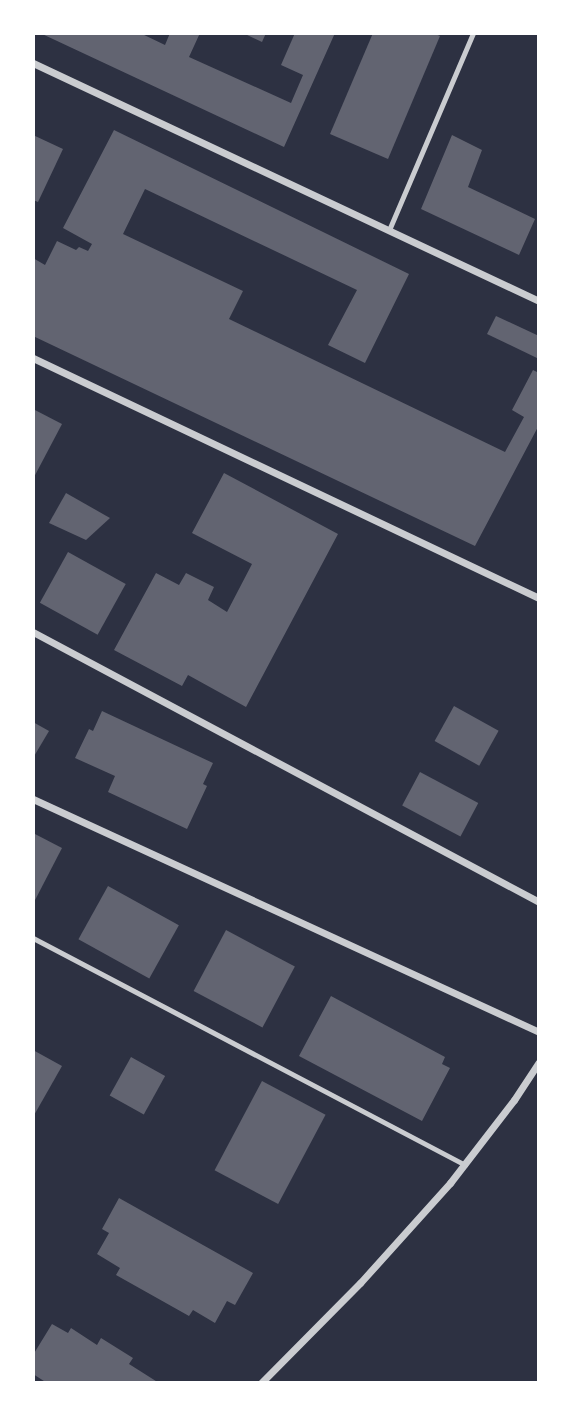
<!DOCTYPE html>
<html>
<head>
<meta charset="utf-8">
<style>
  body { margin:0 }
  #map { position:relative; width:572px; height:1416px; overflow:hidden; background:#2d3142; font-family:"Sofia Sans Condensed",sans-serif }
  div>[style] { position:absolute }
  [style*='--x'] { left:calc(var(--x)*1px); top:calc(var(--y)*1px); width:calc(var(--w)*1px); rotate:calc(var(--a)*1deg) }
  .building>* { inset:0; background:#626471; transform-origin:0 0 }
  .service>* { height:5px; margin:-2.5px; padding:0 2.5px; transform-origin:2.5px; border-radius:2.5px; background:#caccd0 }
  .minor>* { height:7px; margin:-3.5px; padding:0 3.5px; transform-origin:3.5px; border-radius:3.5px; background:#caccd0 }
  span { translate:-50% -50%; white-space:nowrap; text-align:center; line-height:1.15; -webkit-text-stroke:5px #fff; paint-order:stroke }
  .frame { position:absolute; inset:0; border:35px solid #fff; pointer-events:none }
</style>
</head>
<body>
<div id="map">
  <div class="building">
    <div style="clip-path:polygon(40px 33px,140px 33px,165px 45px,170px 33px,200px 33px,189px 57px,291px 103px,303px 75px,281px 65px,295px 33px,335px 33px,284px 147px)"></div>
    <div style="clip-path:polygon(243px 33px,266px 33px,262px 42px)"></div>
    <div style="clip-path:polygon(373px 33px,433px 33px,440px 36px,388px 159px,330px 134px)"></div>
    <div style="clip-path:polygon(114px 130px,409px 274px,365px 363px,328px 345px,357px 290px,145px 189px,123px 234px,243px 291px,229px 319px,505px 452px,524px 417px,512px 410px,533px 370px,539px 373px,539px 425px,475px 546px,33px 336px,33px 258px,45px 265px,57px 241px,76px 250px,79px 247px,88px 251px,92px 244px,63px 228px)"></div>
    <div style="clip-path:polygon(33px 135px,63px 149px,38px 202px,33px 200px)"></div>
    <div style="clip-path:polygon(452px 135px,482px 150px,468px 187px,535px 219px,519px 255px,421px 209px)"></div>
    <div style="clip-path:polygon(496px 316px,539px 336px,539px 359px,487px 334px)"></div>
    <div style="clip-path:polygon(33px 409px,62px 424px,33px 479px)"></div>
    <div style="clip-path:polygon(224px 473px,338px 534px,246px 707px,188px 675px,182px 686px,114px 650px,156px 573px,179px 585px,186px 573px,214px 587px,208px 600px,227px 612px,252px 564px,192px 533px)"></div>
    <div style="clip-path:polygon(66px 493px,110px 518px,86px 540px,49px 523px)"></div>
    <div style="left:68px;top:552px;width:66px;height:58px;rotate:29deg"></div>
    <div style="left:454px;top:706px;width:51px;height:40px;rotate:29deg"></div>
    <div style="clip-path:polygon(102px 711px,213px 763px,203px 784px,207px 786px,187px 829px,108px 792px,115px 776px,75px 758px,89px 729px,93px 731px)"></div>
    <div style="clip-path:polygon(33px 722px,49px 731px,33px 758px)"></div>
    <div style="left:420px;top:772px;width:66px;height:38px;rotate:28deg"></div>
    <div style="clip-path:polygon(33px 833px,62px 848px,33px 904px)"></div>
    <div style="left:108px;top:886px;width:81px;height:61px;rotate:29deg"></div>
    <div style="left:226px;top:930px;width:78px;height:69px;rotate:28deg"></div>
    <div style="clip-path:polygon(331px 996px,445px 1057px,442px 1064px,450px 1068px,422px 1121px,299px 1056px)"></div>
    <div style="clip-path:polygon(33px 1050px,62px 1066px,33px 1117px)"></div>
    <div style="left:131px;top:1057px;width:39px;height:44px;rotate:29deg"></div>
    <div style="left:262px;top:1081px;width:72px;height:101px;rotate:28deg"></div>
    <div style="clip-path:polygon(119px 1198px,253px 1273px,235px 1305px,227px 1301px,215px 1323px,193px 1310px,189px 1316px,116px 1275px,120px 1268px,97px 1254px,109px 1233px,102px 1229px)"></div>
    <div style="clip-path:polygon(52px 1324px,68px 1333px,71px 1328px,97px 1345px,101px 1338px,133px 1358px,129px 1364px,159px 1383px,47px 1383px,33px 1374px,33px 1355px)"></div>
  </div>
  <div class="service">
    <div style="--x:389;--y:230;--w:214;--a:-66.9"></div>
    <div style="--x:33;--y:938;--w:488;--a:27.7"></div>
  </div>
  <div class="minor">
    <div style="--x:33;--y:63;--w:559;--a:25.19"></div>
    <div style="--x:33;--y:358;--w:560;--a:25.38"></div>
    <div style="--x:33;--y:632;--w:574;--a:28.08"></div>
    <div style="--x:33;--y:799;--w:557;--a:24.72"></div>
    <div style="--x:261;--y:1383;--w:141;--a:-45.3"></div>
    <div style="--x:360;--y:1283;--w:135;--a:-48"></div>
    <div style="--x:450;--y:1183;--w:105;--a:-52.4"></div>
    <div style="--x:514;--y:1100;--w:45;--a:-56.7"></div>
  </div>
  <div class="frame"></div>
</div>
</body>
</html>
